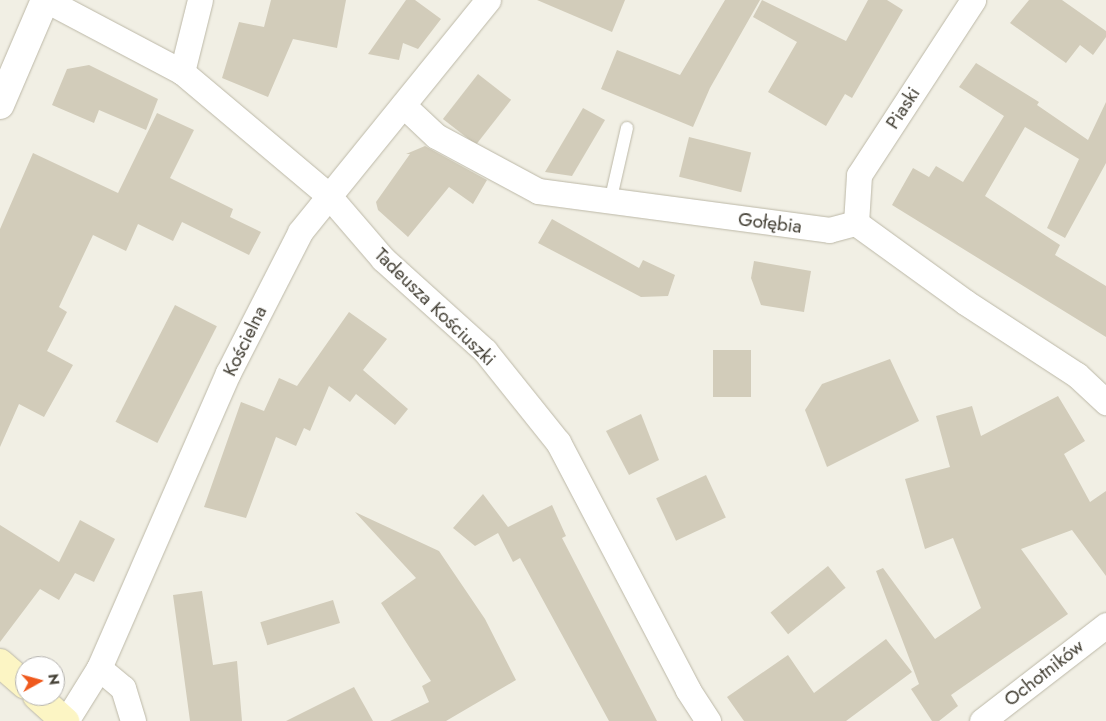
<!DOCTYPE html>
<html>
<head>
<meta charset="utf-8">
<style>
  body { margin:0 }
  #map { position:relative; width:1106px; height:721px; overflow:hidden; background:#f1efe4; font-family:Jost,sans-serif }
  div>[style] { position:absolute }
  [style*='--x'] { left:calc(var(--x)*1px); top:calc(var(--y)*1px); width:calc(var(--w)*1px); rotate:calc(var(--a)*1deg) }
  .building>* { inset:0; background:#d2ccba; transform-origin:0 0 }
  .roads { filter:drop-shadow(0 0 1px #bcb8a7) drop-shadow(0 0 1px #bcb8a7) }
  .service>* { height:12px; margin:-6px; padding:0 6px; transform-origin:6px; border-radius:6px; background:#fff }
  .minor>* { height:25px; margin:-12.5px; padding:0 12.5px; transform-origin:12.5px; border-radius:12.5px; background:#fff }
  .tertiary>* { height:28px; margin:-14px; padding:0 14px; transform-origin:14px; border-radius:14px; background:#fff }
  .secondary>* { height:28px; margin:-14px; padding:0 14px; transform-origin:14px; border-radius:14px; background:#fcf5c4 }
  span { translate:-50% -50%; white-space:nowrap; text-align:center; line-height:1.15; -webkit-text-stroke:4.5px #fff; paint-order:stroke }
  .street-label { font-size:19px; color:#433f34 }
  .north { position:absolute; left:15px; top:656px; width:50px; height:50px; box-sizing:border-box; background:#fff; border:1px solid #b4b2ae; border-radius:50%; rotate:83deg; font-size:14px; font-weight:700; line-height:20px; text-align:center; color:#433f34 }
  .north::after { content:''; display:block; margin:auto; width:18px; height:22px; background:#ef591d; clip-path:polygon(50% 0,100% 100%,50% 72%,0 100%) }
</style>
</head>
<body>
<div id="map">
  <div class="building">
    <div style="clip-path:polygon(271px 0,346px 0,337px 48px,293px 39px,268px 97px,222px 78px,239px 22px,264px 27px)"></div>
    <div style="clip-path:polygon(406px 0,415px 0,441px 19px,418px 49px,403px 43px,399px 60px,368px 54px)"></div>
    <div style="clip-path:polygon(537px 0,625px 0,612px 32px)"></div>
    <div style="clip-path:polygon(725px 0,760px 0,710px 88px,693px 127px,601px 89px,617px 50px,680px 75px)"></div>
    <div style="clip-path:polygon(762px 0,846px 41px,868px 0,887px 0,903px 10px,852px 98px,845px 94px,826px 126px,768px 92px,797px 42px,753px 17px)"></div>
    <div style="clip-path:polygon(1029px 0,1062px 0,1106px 31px,1106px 37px,1093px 55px,1080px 45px,1066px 63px,1010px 23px)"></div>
    <div style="clip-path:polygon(976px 63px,1039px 102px,1037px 105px,1088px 140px,1106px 102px,1106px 163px,1065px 238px,1047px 228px,1079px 159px,1025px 127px,985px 196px,1060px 245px,1055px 255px,1106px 286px,1106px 337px,892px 205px,913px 168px,929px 177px,936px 166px,963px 182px,1004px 116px,959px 87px)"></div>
    <div style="clip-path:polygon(89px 65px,158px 99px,146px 130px,99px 110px,94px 123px,52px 105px,67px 69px)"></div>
    <div style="left:478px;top:74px;width:42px;height:57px;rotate:38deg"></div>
    <div style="clip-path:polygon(583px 108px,605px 120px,572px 176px,545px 172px)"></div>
    <div style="clip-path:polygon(157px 113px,194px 130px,170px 178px,233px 209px,230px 217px,261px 232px,249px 255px,182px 222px,173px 241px,138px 224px,126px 251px,93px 235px,59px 307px,67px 312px,47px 351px,73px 365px,44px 417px,19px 404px,0 447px,0 229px,33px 153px,118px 193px)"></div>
    <div style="left:689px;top:137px;width:64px;height:41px;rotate:14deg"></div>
    <div style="clip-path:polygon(425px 146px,487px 180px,473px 204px,449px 187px,408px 237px,378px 210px,376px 202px,410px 154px,406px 154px)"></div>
    <div style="clip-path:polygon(552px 219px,639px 268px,643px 260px,675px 275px,668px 296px,641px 297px,538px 243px)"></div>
    <div style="clip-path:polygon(754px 261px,811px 271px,804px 312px,761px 305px,751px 278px)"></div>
    <div style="left:175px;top:305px;width:47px;height:131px;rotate:27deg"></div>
    <div style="clip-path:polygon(349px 312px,387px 339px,363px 370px,408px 409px,395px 425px,356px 394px,350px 402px,329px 386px,310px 431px,304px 428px,296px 446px,276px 437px,246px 518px,204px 507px,241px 402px,264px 411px,279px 378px,297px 386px)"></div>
    <div style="left:713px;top:350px;width:38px;height:47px"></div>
    <div style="clip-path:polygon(890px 359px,919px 421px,827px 467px,805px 410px,822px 384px)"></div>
    <div style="clip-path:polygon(1058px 396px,1085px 441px,1064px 454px,1090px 502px,1106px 491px,1106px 576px,1072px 530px,1021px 549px,1068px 614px,951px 695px,958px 706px,939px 721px,932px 721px,911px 689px,919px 684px,876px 571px,883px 568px,935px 639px,981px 608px,953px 538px,925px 549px,905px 479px,950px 467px,936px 416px,972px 406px,981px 436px)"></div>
    <div style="clip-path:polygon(641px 414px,659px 460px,629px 475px,606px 431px)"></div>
    <div style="left:706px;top:475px;width:47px;height:55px;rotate:65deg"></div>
    <div style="clip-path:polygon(483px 494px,508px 527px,552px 505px,566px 536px,562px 538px,657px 721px,609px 721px,520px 558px,513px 562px,498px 533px,475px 546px,453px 528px)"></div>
    <div style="clip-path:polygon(355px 512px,439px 551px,485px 619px,516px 680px,446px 721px,390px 721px,429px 702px,422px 686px,431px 681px,381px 603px,416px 578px)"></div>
    <div style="clip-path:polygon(80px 520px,115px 539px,94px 582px,75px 573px,59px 600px,40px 589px,0 642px,0 525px,59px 562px)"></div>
    <div style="left:828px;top:566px;width:28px;height:74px;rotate:51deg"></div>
    <div style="clip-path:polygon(202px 591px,213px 665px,237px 661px,242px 721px,190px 721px,173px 595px)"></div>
    <div style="left:333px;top:600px;width:24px;height:76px;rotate:73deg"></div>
    <div style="clip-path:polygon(886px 639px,912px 672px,846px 721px,744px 721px,727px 697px,788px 655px,814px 693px)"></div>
    <div style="clip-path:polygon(354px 687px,373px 721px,286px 721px)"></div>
  </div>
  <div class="roads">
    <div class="service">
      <div style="--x:610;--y:202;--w:76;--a:-77.1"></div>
    </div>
    <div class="minor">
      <div style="--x:46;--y:0;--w:154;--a:27.9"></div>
      <div style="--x:182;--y:72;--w:191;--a:40.1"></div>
      <div style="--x:328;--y:195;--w:84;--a:49.3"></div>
      <div style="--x:383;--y:259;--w:137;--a:42"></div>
      <div style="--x:485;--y:351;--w:117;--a:51.3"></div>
      <div style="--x:558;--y:442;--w:280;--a:62.3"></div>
      <div style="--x:688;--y:690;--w:37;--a:57"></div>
      <div style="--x:182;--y:72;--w:74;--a:-76"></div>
      <div style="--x:403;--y:105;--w:45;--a:43.2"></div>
      <div style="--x:436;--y:136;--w:116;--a:28.3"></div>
      <div style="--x:538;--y:191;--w:294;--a:7.6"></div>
      <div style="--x:829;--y:230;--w:28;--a:-15"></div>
      <div style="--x:856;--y:223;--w:135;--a:35.9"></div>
      <div style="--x:965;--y:302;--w:134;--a:33.1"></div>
      <div style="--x:1077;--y:375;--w:40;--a:43"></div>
      <div style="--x:856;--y:223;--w:48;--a:-86.4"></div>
      <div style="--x:859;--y:175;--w:209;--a:-56.9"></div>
      <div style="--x:99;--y:668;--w:31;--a:40"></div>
      <div style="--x:123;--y:688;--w:34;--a:73"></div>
      <div style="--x:66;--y:721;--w:62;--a:-58.1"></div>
      <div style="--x:99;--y:668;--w:322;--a:-66.4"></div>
      <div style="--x:228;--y:373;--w:158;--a:-62.9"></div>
      <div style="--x:300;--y:232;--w:299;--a:-51"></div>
      <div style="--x:982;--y:721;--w:157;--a:-37.7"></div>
    </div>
    <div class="tertiary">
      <div style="--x:0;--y:105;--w:114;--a:-66.8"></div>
    </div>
    <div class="secondary">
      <div style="--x:0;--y:663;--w:33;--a:41"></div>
      <div style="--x:37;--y:696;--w:38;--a:42"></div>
    </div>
  </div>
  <div class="street-label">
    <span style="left:903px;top:108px;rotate:-57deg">Piaski</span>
    <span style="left:770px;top:223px;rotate:7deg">Gołębia</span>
    <span style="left:435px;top:307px;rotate:44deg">Tadeusza Kościuszki</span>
    <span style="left:245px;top:341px;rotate:-64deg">Kościelna</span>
    <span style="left:1044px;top:673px;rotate:-38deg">Ochotników</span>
  </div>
  <div class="north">N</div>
</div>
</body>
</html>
